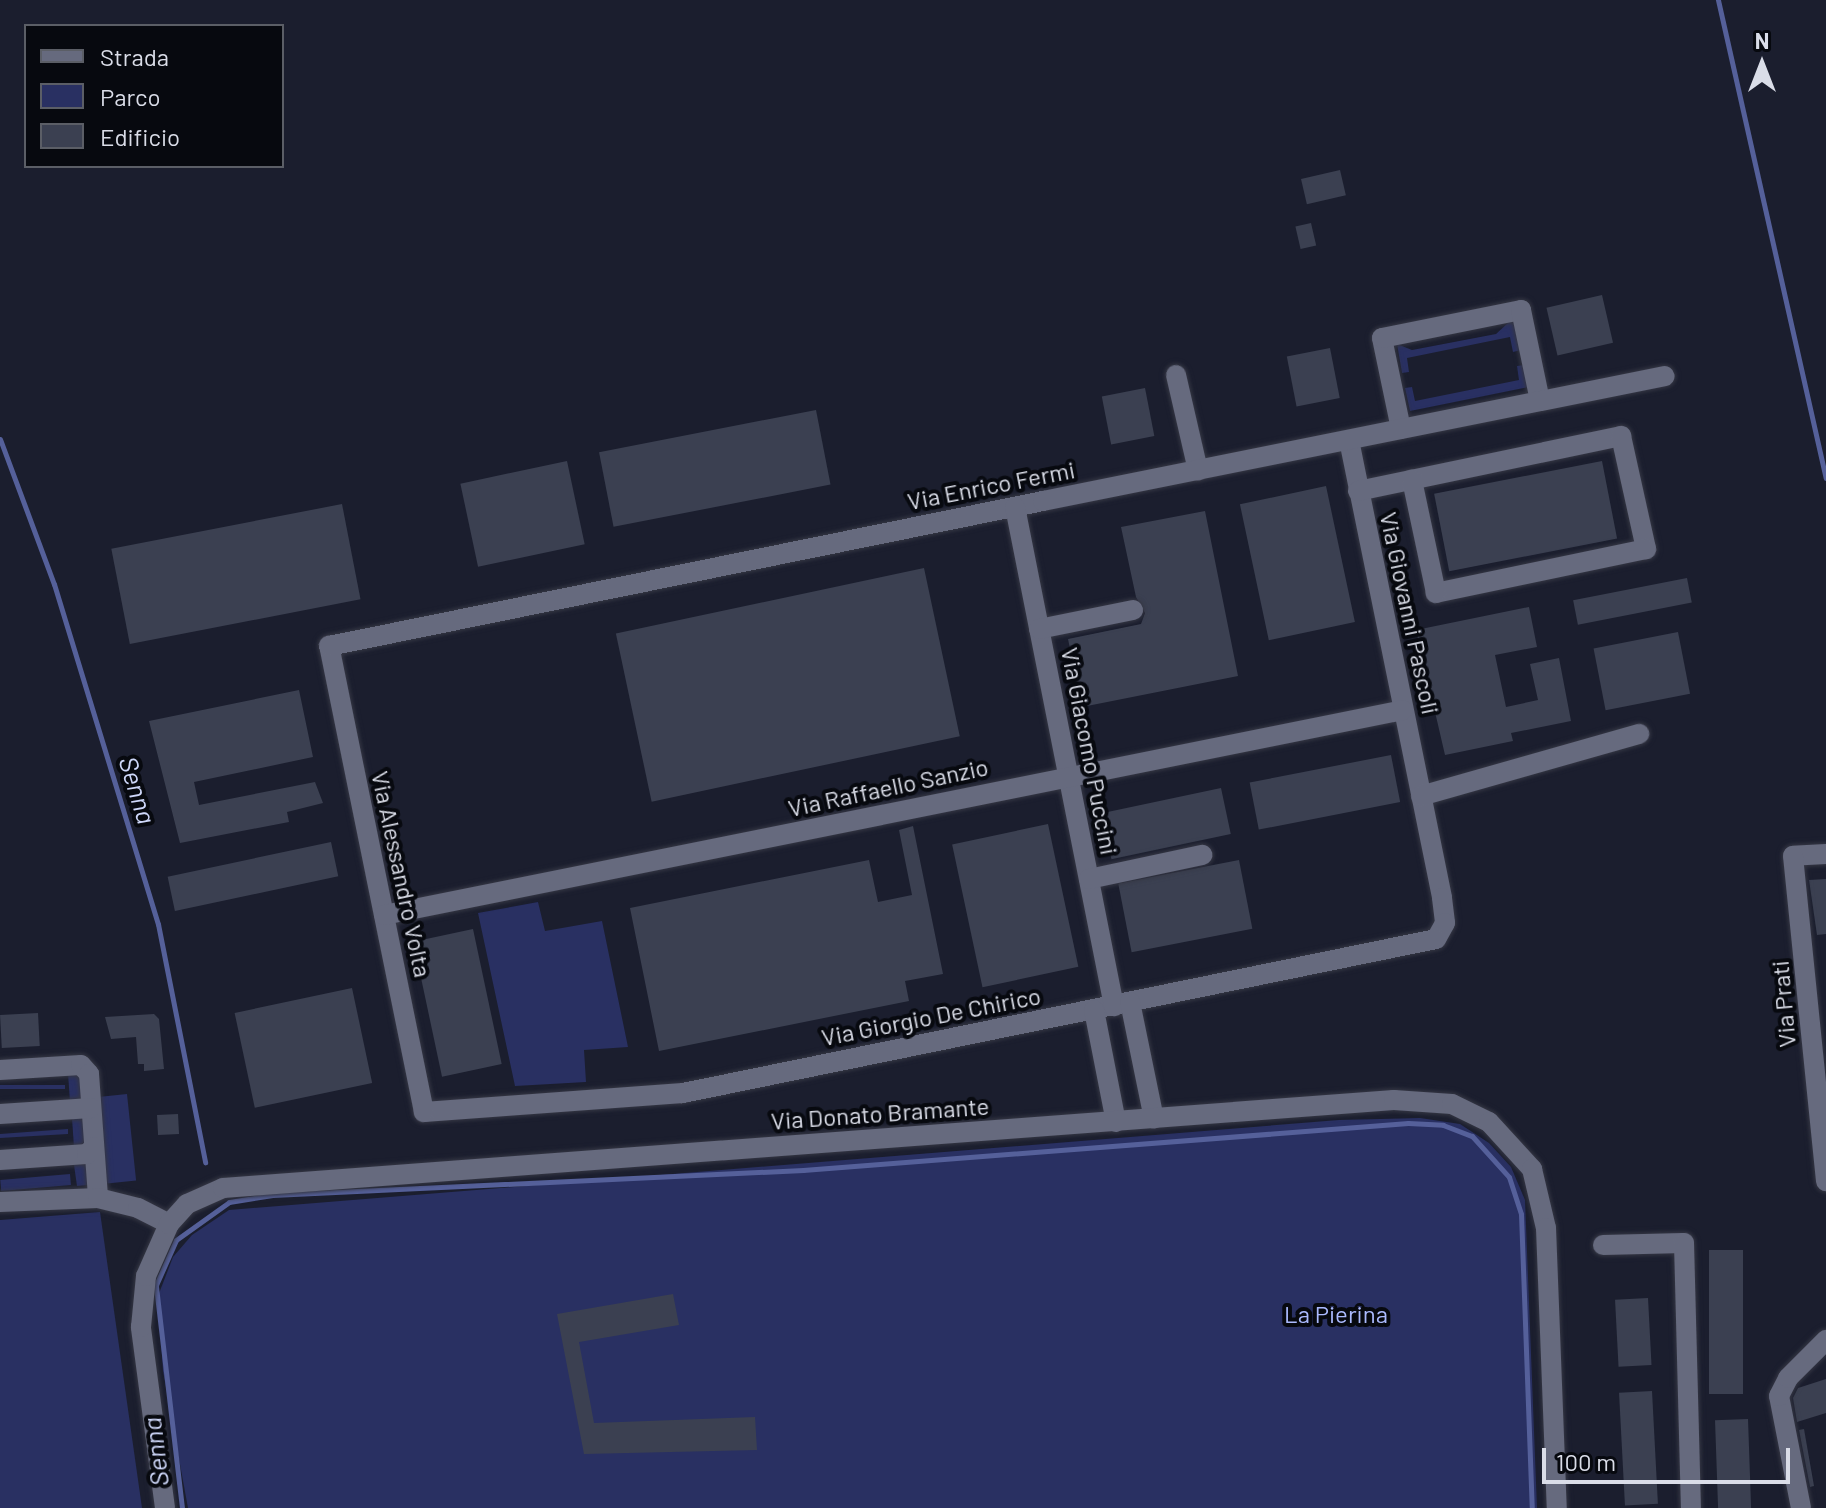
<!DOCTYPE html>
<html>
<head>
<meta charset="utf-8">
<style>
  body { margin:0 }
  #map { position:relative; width:1826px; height:1508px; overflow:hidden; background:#1b1e2e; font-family:Barlow,sans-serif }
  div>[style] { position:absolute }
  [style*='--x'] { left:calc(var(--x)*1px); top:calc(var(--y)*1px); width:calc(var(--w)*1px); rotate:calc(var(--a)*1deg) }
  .green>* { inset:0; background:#293062; transform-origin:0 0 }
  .stream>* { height:5px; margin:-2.5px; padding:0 2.5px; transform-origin:2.5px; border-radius:2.5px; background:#55609a }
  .building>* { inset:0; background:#3b4051; transform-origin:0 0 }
  .roads { filter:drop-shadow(0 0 2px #353744) drop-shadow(0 0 2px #353744) }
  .minor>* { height:20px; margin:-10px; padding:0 10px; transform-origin:10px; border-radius:10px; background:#666a7e }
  span { translate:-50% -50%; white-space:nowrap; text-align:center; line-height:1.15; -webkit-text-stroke:8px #07090f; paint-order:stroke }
  .street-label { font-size:24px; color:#dadde8 }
  .park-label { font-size:24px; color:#abbafe }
  .water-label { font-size:26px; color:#ced7f9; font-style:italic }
  .legend { position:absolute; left:24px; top:24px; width:260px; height:144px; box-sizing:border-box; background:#07090f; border:2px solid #5b5e66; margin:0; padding:10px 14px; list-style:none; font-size:24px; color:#dadde8 }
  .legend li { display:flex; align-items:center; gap:16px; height:40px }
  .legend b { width:40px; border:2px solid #5b5e66 }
  .north { position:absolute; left:1722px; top:24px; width:80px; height:80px; -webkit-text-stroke:6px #07090f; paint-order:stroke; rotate:0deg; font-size:22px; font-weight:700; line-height:32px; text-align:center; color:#dadde8 }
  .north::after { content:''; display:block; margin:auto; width:28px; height:36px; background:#dadde8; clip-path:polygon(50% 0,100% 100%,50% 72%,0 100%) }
  .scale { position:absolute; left:1542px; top:1448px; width:248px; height:36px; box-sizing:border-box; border:4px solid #dadde8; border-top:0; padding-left:10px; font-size:24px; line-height:28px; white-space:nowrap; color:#dadde8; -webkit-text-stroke:6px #07090f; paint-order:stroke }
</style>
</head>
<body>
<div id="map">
  <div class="green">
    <div style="clip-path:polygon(1510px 321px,1515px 321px,1521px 350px,1513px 352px,1510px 337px,1407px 358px,1409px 372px,1402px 373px,1397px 344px,1412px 350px,1496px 334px)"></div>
    <div style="clip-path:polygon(1524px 365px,1529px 387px,1410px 411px,1405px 388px,1412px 387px,1415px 401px,1519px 380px,1517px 366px)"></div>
    <div style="clip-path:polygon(538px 902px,545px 931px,602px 921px,628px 1047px,584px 1050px,586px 1082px,515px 1086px,478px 913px)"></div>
    <div style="left:80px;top:1073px;width:28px;height:12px;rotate:86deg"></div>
    <div style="left:65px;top:1085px;width:4px;height:65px;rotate:90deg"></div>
    <div style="left:127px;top:1094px;width:87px;height:29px;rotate:84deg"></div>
    <div style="left:84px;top:1118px;width:27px;height:12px;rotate:86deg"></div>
    <div style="clip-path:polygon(1420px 1118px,1460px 1124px,1489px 1143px,1511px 1167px,1525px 1200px,1537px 1508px,188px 1508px,163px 1371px,158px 1296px,173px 1257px,192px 1235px,229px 1210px,1339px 1120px)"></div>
    <div style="clip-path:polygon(68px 1129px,68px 1134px,0 1138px,0 1134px)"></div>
    <div style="clip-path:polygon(87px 1164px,88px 1185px,77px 1186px,74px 1165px)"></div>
    <div style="left:70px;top:1174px;width:11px;height:70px;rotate:85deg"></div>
    <div style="clip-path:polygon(100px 1212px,142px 1508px,0 1508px,0 1220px)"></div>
  </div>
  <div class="stream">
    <div style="--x:1718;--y:0;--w:490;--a:77.3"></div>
    <div style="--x:0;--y:439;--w:155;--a:69.6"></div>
    <div style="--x:54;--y:584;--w:356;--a:73"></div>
    <div style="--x:158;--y:924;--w:243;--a:78.8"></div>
    <div style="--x:182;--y:1508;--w:225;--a:-96.7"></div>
    <div style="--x:156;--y:1285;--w:49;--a:-66"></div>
    <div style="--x:176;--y:1240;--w:65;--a:-35.6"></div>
    <div style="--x:229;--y:1202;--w:44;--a:-9.2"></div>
    <div style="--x:272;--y:1195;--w:532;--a:-2.7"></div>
    <div style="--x:803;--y:1170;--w:607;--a:-4.44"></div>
    <div style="--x:1408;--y:1123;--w:35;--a:3"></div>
    <div style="--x:1443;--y:1125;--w:31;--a:21"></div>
    <div style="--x:1472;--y:1136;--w:55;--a:47.9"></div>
    <div style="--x:1509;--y:1177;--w:39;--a:72"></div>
    <div style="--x:1521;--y:1214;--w:294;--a:87.9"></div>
  </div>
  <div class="building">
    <div style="left:1340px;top:170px;width:26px;height:40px;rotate:77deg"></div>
    <div style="left:1311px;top:223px;width:23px;height:16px;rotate:77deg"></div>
    <div style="left:1602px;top:295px;width:49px;height:57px;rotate:77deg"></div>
    <div style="left:1330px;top:348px;width:51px;height:44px;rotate:79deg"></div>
    <div style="left:1145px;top:388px;width:49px;height:44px;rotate:79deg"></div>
    <div style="left:816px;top:410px;width:76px;height:221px;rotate:79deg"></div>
    <div style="left:567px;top:461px;width:85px;height:109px;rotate:78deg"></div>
    <div style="left:1602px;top:461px;width:79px;height:171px;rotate:79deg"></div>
    <div style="left:1326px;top:486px;width:139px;height:88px;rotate:78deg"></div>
    <div style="left:342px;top:504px;width:97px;height:235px;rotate:79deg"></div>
    <div style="clip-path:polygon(1205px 511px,1238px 676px,1082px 707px,1068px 639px,1141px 624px,1145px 613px,1136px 597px,1121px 527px)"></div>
    <div style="left:924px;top:568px;width:172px;height:315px;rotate:78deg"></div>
    <div style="left:1687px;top:578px;width:25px;height:116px;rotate:79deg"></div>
    <div style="clip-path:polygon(1529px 607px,1537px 647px,1495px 655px,1506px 707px,1538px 700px,1530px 664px,1559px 658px,1571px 721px,1511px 733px,1513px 741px,1445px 755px,1416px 630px)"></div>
    <div style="left:1678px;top:632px;width:63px;height:86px;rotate:79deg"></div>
    <div style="clip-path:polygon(299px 690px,313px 757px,194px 782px,199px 805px,315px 782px,323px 803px,287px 812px,289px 822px,180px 843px,149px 721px)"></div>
    <div style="left:1391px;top:755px;width:48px;height:144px;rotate:79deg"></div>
    <div style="left:1221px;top:788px;width:47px;height:122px;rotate:78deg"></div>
    <div style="left:1048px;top:824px;width:146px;height:98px;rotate:78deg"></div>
    <div style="clip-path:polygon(913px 826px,943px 974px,905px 981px,909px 1001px,659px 1051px,630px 908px,869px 860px,878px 902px,912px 895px,899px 830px)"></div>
    <div style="left:331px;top:842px;width:35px;height:167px;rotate:78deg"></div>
    <div style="left:1239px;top:860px;width:70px;height:123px;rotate:79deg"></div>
    <div style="clip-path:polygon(1826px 879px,1826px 934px,1817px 935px,1809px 880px)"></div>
    <div style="left:473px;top:929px;width:138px;height:61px;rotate:78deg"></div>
    <div style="left:352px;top:988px;width:97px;height:120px;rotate:78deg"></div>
    <div style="left:38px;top:1013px;width:33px;height:38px;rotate:87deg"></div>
    <div style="clip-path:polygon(154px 1014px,159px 1019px,164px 1069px,144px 1071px,144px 1064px,138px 1064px,136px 1037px,111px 1039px,105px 1017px)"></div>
    <div style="left:178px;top:1114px;width:20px;height:21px;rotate:87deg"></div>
    <div style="left:1709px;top:1250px;width:34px;height:144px"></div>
    <div style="clip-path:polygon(673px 1294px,679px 1325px,579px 1342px,594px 1423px,755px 1417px,757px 1450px,584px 1454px,557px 1314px)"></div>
    <div style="left:1648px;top:1298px;width:67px;height:33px;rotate:87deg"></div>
    <div style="clip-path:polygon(1826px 1379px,1826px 1413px,1797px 1422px,1793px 1398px,1798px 1388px)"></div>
    <div style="left:1652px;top:1391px;width:113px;height:33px;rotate:87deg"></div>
    <div style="left:1748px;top:1419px;width:89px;height:33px;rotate:88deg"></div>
    <div style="clip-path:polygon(1804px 1429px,1814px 1486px,1810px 1487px,1799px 1430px)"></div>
  </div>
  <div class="roads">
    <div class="minor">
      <div style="--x:1176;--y:375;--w:98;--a:77"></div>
      <div style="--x:1401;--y:429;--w:93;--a:-101.8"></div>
      <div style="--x:1382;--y:338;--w:142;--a:-11.4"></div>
      <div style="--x:1521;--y:310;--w:93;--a:78.2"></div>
      <div style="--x:1349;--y:440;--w:467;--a:78.5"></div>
      <div style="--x:1442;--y:898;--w:25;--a:83"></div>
      <div style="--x:1445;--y:923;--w:18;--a:119"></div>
      <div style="--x:1436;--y:939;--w:769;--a:168.44"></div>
      <div style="--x:683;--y:1093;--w:260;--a:175.8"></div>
      <div style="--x:424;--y:1112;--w:476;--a:-101.5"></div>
      <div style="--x:329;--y:646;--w:729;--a:-11.48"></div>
      <div style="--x:1043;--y:501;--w:634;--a:-11.36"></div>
      <div style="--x:1358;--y:491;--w:269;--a:-11.8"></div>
      <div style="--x:1621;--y:436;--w:116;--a:77.5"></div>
      <div style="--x:1646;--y:549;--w:215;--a:168.2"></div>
      <div style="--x:1436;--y:593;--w:116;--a:-102"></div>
      <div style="--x:1015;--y:507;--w:509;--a:78.78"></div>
      <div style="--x:1039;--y:629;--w:96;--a:-11.4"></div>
      <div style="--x:1421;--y:796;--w:227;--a:-15.9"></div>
      <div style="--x:1826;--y:854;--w:33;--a:177"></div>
      <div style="--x:1793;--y:856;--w:327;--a:84.2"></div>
      <div style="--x:1089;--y:879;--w:116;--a:-12"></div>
      <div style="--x:384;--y:915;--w:1039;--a:-11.37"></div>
      <div style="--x:1130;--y:1002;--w:119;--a:78.4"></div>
      <div style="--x:1094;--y:1010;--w:114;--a:78.9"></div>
      <div style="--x:0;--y:1070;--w:81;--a:-3.5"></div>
      <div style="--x:81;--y:1065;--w:12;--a:48"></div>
      <div style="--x:89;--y:1074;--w:124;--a:85.8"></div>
      <div style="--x:0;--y:1114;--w:91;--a:-3.8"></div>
      <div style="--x:0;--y:1160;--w:87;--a:-3.9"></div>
      <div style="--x:87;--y:1154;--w:10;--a:-45"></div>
      <div style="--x:0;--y:1202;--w:98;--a:-2.3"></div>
      <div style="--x:98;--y:1198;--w:41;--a:14"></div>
      <div style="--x:138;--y:1208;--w:35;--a:27"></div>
      <div style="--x:1603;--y:1245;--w:81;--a:-1.4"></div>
      <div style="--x:1684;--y:1243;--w:265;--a:88.5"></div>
      <div style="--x:165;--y:1508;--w:183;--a:-97.6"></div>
      <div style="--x:141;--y:1327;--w:51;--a:-84.4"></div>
      <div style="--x:146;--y:1276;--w:57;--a:-66.1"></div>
      <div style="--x:169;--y:1224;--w:27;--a:-48"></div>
      <div style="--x:187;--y:1204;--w:39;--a:-24"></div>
      <div style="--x:223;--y:1188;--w:1174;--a:-4.3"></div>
      <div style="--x:1394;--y:1100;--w:58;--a:3.9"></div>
      <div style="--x:1452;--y:1104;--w:41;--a:25.9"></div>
      <div style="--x:1489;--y:1122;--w:64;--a:47.5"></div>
      <div style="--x:1532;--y:1169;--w:61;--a:76.7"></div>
      <div style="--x:1546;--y:1228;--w:280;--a:87.8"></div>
      <div style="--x:1801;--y:1508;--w:114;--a:-101.1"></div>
      <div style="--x:1779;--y:1396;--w:20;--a:-63"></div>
      <div style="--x:1788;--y:1378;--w:54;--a:-45"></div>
    </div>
  </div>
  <div class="street-label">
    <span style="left:991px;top:485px;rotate:-11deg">Via Enrico Fermi</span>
    <span style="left:1410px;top:613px;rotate:78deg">Via Giovanni Pascoli</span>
    <span style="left:1090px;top:751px;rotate:79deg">Via Giacomo Puccini</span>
    <span style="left:888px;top:787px;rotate:-12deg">Via Raffaello Sanzio</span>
    <span style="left:402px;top:874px;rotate:78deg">Via Alessandro Volta</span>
    <span style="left:1783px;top:1004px;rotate:-95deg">Via Prati</span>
    <span style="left:931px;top:1016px;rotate:-11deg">Via Giorgio De Chirico</span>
    <span style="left:880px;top:1113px;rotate:-4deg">Via Donato Bramante</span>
  </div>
  <div class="park-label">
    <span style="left:1336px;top:1314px">La Pierina</span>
  </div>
  <div class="water-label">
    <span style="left:138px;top:790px;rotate:73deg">Senna</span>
    <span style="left:155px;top:1452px;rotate:-97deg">Senna</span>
  </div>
  <ul class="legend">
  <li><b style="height:10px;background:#666a7e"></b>Strada</li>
  <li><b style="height:22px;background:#293062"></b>Parco</li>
  <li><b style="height:22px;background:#3b4051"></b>Edificio</li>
  </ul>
  <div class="north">N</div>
  <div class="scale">100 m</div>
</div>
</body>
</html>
